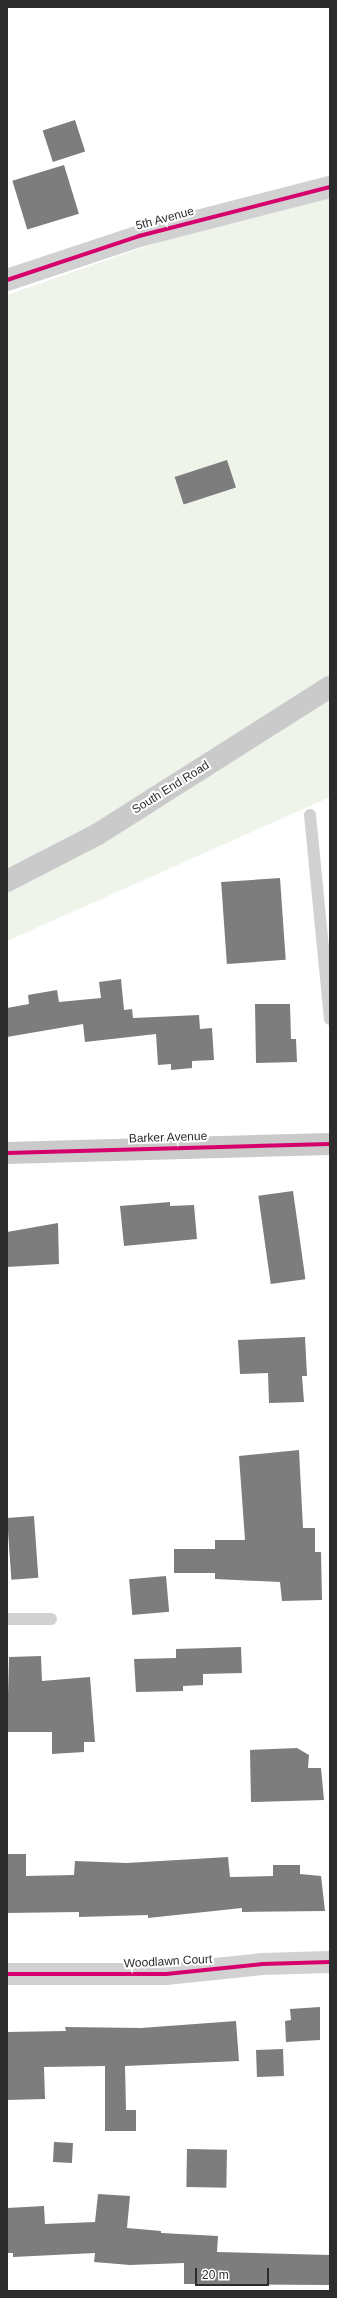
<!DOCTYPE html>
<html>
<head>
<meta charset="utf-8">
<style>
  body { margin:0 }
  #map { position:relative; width:337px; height:2298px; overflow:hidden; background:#fff; font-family:Helvetica,sans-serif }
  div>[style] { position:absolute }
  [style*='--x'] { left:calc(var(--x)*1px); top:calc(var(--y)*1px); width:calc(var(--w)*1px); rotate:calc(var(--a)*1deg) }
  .green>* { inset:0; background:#eef4ea }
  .building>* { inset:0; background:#7d7d7d; transform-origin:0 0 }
  .lane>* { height:12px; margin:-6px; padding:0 6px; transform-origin:6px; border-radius:6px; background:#d1d1d1 }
  .street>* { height:22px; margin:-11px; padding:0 11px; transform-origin:11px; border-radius:11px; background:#d1d1d1 }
  .secondary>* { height:22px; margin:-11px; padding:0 11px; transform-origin:11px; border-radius:11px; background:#cacaca }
  .cycleway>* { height:4px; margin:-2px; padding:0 2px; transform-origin:2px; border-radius:2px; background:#d6006c }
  span { translate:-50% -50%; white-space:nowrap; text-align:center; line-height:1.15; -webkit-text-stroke:4px #fff; paint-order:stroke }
  .street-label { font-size:12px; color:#2c2c2c }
  .frame { position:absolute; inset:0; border:8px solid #2c2c2c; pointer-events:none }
  .scale { position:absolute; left:195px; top:2268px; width:74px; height:18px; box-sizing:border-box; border:2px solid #2c2c2c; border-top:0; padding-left:5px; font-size:12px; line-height:14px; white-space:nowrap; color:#2c2c2c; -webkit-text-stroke:3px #fff; paint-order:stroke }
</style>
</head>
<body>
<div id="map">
  <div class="green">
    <div style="clip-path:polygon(330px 182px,330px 797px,7px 941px,7px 295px)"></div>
  </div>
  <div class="building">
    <div style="left:75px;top:120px;width:33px;height:34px;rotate:72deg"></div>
    <div style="left:64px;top:165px;width:51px;height:54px;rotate:73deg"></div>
    <div style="left:227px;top:460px;width:29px;height:55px;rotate:72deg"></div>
    <div style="left:280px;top:878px;width:82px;height:59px;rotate:86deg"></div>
    <div style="clip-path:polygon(121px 979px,124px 1010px,132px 1009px,133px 1018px,199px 1015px,200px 1029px,212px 1028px,214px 1060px,192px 1061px,192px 1068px,171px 1070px,171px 1064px,158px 1065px,156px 1034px,85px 1042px,83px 1024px,7px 1037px,7px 1008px,29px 1004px,28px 995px,57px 990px,59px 1002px,101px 998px,99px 982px)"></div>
    <div style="clip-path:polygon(255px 1004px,290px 1004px,291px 1039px,296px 1039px,297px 1062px,256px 1063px)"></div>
    <div style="left:293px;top:1191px;width:89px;height:35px;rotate:82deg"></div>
    <div style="clip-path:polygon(170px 1202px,170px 1206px,194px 1205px,197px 1239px,124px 1246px,120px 1206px)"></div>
    <div style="clip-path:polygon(58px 1223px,59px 1264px,7px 1267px,7px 1232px)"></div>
    <div style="clip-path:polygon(305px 1337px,307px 1376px,302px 1376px,304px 1402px,269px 1403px,268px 1373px,240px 1374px,238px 1340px)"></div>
    <div style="clip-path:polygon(299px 1450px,303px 1528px,315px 1528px,315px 1552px,321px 1552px,322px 1600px,282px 1601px,280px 1582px,215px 1579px,215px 1573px,174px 1573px,174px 1549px,215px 1549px,215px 1540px,245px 1540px,239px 1456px)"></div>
    <div style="left:34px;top:1516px;width:62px;height:27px;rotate:86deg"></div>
    <div style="left:166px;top:1576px;width:36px;height:37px;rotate:85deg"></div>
    <div style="clip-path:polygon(241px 1647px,242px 1673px,203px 1674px,203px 1685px,183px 1686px,183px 1691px,136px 1692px,134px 1659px,176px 1658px,176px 1649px)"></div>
    <div style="clip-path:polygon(41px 1656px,42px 1681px,90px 1677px,95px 1742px,84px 1742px,84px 1752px,52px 1754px,52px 1732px,7px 1732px,9px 1657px)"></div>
    <div style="clip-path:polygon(297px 1748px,309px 1755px,308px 1768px,321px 1768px,324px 1800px,251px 1802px,250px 1750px)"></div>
    <div style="clip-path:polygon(7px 1854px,26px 1854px,26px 1876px,74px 1875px,75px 1861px,127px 1863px,228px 1857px,230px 1877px,273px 1876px,273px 1865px,300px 1865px,300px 1874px,321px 1876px,325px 1911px,242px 1912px,242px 1908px,148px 1918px,148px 1915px,79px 1917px,79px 1912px,7px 1913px)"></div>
    <div style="clip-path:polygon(320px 2007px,320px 2040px,286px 2042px,285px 2021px,291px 2020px,290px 2009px)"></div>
    <div style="clip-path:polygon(236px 2021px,239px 2061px,125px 2066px,126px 2110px,136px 2110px,136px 2131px,105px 2131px,105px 2066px,44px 2067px,45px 2099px,7px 2100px,7px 2032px,66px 2031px,65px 2027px,141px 2028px)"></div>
    <div style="left:283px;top:2049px;width:27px;height:27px;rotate:88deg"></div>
    <div style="left:54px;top:2142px;width:19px;height:20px;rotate:3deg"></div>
    <div style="left:187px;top:2149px;width:40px;height:38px;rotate:1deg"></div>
    <div style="clip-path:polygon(98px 2194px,130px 2196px,127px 2228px,161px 2231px,161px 2233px,218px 2236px,217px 2252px,330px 2255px,330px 2285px,184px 2284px,184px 2263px,130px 2265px,94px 2262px,95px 2253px,13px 2257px,13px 2253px,7px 2253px,7px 2208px,44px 2206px,45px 2224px,95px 2222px)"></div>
  </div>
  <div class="lane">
    <div style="--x:310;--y:815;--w:205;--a:84.4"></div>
    <div style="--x:7;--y:1619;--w:44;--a:0"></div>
  </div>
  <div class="street">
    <div style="--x:7;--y:280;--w:139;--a:-18.4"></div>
    <div style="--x:139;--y:236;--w:197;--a:-14.4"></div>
    <div style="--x:7;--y:1974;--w:159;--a:0"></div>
    <div style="--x:166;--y:1974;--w:97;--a:-5.9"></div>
    <div style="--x:262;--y:1964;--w:68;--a:-1.7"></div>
  </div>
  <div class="secondary">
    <div style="--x:7;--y:881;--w:102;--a:-27.3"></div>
    <div style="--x:98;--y:834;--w:275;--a:-32.4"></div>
    <div style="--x:7;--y:1153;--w:323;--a:-1.6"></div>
  </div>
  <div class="cycleway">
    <div style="--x:7;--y:280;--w:139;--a:-18.4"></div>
    <div style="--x:139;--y:236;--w:197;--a:-14.4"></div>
    <div style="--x:7;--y:1153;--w:323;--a:-1.6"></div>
    <div style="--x:7;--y:1974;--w:159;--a:0"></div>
    <div style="--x:166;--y:1974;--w:97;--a:-5.9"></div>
    <div style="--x:262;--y:1964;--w:68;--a:-1.7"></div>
  </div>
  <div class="street-label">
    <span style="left:165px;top:219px;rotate:-15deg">5th Avenue</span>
    <span style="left:171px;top:788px;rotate:-32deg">South End Road</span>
    <span style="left:168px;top:1138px;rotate:-2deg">Barker Avenue</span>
    <span style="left:168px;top:1962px;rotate:-3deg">Woodlawn Court</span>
  </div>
  <div class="frame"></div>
  <div class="scale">20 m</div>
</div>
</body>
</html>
